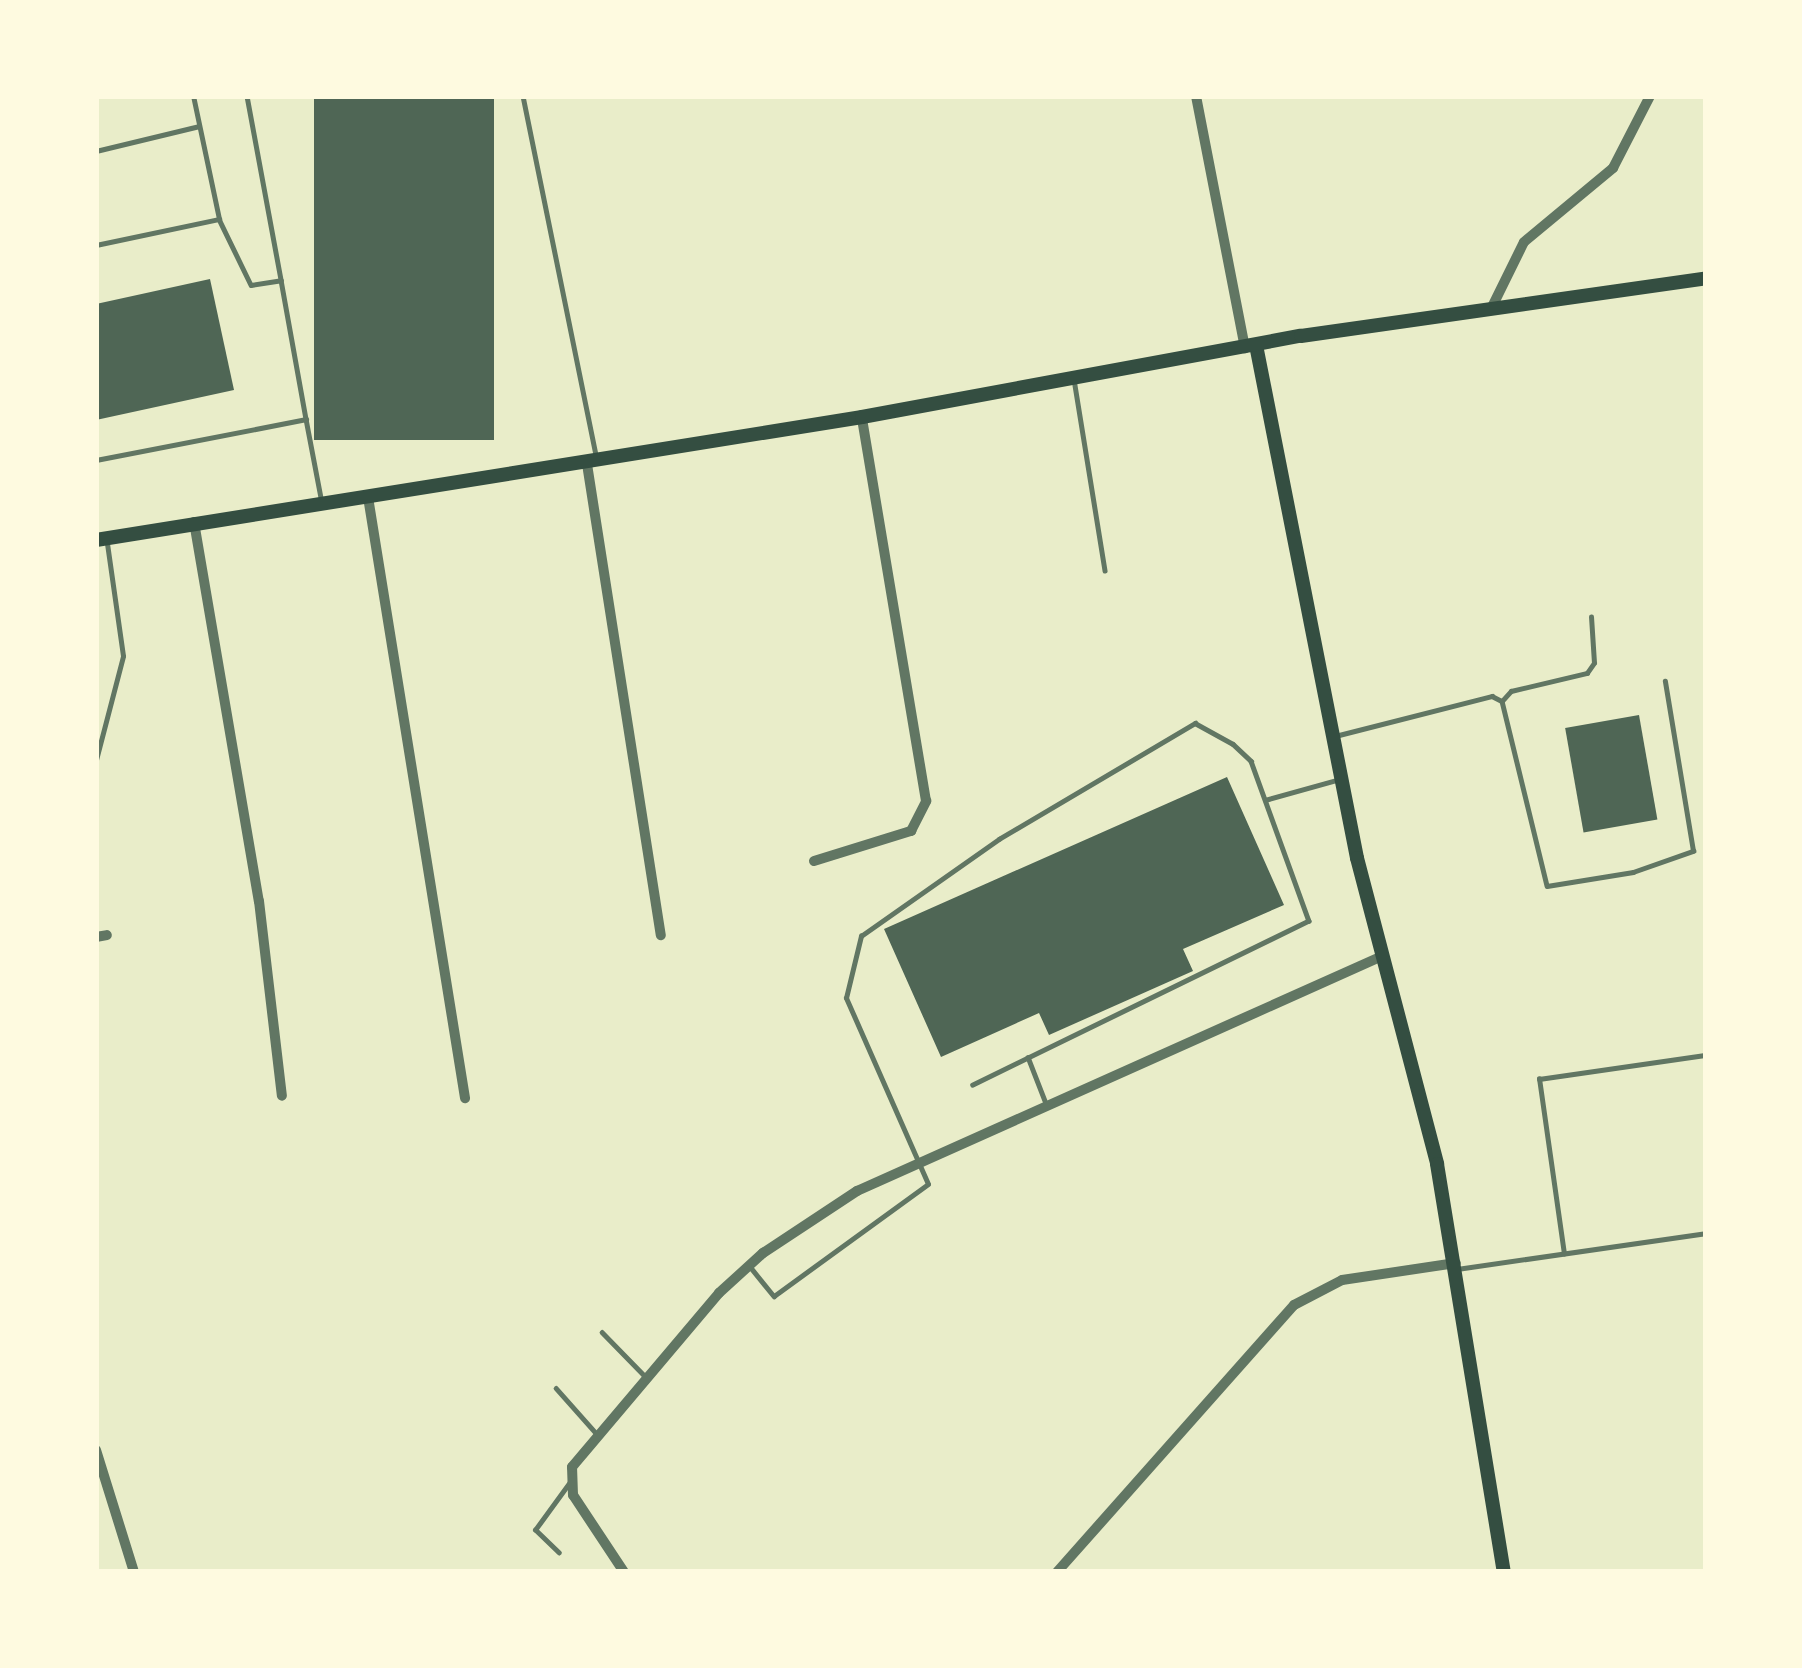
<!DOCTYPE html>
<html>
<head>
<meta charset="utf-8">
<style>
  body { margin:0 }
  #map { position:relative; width:1802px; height:1668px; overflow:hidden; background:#e9edc9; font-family:"Sofia Sans Condensed",sans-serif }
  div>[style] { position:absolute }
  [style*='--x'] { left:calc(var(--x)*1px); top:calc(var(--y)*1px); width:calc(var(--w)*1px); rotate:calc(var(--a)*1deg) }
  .building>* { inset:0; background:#4f6655; transform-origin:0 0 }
  .service>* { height:4.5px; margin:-2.25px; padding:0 2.25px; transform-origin:2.25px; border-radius:2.25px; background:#617663 }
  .minor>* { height:10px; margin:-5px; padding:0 5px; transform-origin:5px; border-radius:5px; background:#617663 }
  .secondary>* { height:14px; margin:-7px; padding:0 7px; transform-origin:7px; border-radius:7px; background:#344e41 }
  span { translate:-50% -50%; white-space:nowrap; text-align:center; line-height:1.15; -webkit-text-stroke:9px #fefae0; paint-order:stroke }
  .frame { position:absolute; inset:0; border:99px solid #fefae0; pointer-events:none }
</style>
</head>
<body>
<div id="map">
  <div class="building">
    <div style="left:314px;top:96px;width:180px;height:344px"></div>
    <div style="clip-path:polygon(210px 279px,234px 390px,96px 420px,96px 304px)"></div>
    <div style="left:1639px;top:715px;width:106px;height:75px;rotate:80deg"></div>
    <div style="clip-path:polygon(1227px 777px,1284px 905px,1183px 949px,1193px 971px,1049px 1035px,1039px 1013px,941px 1057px,884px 929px)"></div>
  </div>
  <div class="service">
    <div style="--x:247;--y:96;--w:187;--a:79.5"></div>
    <div style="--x:523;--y:96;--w:367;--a:78.5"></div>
    <div style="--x:96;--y:151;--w:106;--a:-13.6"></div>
    <div style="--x:219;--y:219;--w:73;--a:64.1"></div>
    <div style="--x:251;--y:285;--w:30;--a:-9"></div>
    <div style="--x:281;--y:280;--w:141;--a:79.8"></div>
    <div style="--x:96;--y:245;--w:126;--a:-11.9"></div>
    <div style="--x:219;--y:219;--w:126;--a:-101.9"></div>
    <div style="--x:1074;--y:379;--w:194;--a:80.8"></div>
    <div style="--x:96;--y:460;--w:214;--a:-11"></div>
    <div style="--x:306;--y:419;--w:80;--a:79.2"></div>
    <div style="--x:1502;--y:701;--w:13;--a:-48"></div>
    <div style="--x:1511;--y:691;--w:78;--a:-13.3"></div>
    <div style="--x:1587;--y:673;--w:12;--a:-55"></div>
    <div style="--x:1594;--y:663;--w:46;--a:-93.7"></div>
    <div style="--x:1339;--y:735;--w:158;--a:-14.3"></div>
    <div style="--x:1492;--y:696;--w:11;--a:27"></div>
    <div style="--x:1502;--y:701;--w:190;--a:76.3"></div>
    <div style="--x:1547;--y:886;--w:87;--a:-9.2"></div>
    <div style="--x:1633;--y:872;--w:64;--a:-19.3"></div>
    <div style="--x:1693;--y:851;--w:172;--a:-99.4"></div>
    <div style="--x:96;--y:760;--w:107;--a:-75.4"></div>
    <div style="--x:123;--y:656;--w:114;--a:-98.1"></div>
    <div style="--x:1265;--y:800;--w:78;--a:-15.6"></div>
    <div style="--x:1028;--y:1057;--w:53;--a:68.8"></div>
    <div style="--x:1564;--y:1254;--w:177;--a:-98.1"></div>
    <div style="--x:1539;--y:1079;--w:169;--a:-8.2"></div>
    <div style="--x:752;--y:1269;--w:35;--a:51"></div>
    <div style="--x:774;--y:1296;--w:190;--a:-36"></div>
    <div style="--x:928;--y:1184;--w:203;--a:-113.8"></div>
    <div style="--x:846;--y:998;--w:64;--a:-76.4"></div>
    <div style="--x:861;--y:936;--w:169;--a:-35.1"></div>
    <div style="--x:999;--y:839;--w:228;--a:-30.6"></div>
    <div style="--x:1195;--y:723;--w:43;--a:28.9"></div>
    <div style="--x:1233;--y:744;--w:25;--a:43"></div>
    <div style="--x:1251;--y:761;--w:170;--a:70.1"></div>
    <div style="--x:1309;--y:921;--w:374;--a:154"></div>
    <div style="--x:1457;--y:1269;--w:252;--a:-8.2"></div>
    <div style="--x:602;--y:1332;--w:62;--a:45.7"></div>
    <div style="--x:556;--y:1388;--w:59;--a:48.4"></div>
    <div style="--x:559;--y:1553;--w:33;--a:-136"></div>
    <div style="--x:535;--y:1530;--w:59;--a:-53.9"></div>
  </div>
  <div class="minor">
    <div style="--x:1196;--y:96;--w:257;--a:79"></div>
    <div style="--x:1492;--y:307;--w:72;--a:-63.8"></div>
    <div style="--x:1524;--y:242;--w:116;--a:-39.7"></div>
    <div style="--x:1613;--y:168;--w:81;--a:-62.8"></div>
    <div style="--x:587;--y:464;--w:477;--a:81.1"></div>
    <div style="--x:368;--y:497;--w:609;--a:80.83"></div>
    <div style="--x:194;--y:522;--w:385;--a:80.3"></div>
    <div style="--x:259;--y:901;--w:196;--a:83.3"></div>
    <div style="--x:814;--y:861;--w:102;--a:-17.2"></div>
    <div style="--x:911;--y:831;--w:34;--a:-63"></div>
    <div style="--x:926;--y:801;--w:389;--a:-99.5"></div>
    <div style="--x:96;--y:937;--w:11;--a:-10"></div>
    <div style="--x:96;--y:1450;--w:128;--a:72.7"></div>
    <div style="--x:624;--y:1572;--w:92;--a:-123.5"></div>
    <div style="--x:573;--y:1495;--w:28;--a:-92"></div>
    <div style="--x:572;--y:1467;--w:228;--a:-49.8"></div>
    <div style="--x:719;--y:1293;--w:59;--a:-42.3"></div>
    <div style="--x:763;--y:1253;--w:113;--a:-33.4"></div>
    <div style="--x:857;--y:1191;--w:573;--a:-24.1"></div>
    <div style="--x:1057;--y:1572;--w:357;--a:-48.4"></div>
    <div style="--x:1294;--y:1305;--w:54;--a:-27.5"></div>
    <div style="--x:1342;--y:1280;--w:115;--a:-8.5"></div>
  </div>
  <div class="secondary">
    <div style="--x:1256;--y:345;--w:523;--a:78.86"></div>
    <div style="--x:1357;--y:858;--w:316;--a:75.3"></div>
    <div style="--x:1437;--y:1164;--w:413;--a:80.7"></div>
    <div style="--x:96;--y:540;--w:776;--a:-9.12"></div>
    <div style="--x:862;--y:417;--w:446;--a:-10.5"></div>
    <div style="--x:1301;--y:336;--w:409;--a:-8.1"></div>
  </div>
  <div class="frame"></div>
</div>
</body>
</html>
